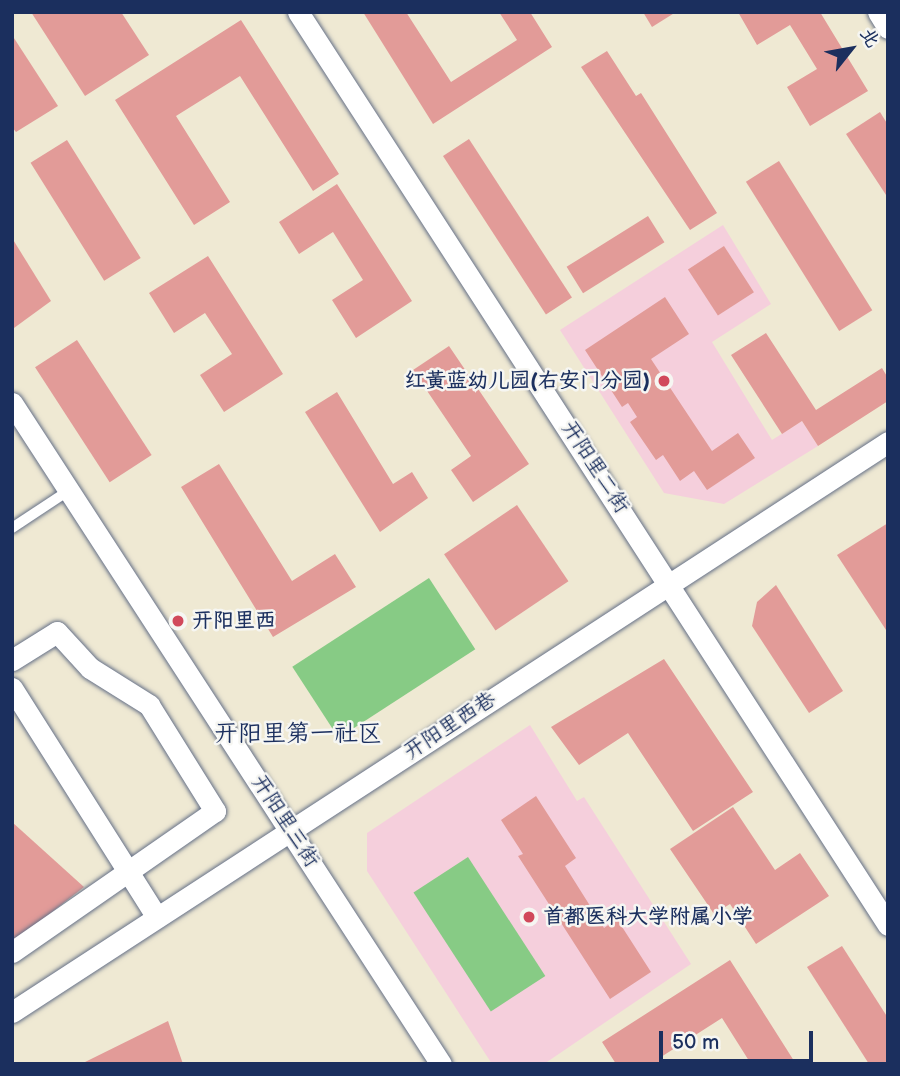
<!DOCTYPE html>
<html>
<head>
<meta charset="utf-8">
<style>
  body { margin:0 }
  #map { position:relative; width:900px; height:1076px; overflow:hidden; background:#efe9d3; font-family:"Balsamiq Sans","LXGW WenKai TC",sans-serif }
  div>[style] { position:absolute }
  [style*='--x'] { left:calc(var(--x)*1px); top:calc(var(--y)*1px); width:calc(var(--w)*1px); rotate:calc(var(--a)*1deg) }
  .built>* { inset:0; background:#f5cfdc }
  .green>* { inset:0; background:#87cb85; transform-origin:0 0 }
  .building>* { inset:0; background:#e29b98; transform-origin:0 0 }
  .roads { filter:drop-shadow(0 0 2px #657087) drop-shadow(0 0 2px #657087) }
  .lane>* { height:10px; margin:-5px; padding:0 5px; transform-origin:5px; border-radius:5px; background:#fff }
  .street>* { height:21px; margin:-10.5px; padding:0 10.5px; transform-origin:10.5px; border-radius:10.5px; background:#fff }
  .dots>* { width:19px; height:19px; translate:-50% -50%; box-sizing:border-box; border:4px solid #f6f6f2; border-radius:50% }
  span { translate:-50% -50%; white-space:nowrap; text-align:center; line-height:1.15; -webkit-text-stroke:5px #f6f6f2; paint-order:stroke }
  .poi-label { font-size:21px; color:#1b2f5e; font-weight:700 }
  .right { translate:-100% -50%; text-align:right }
  .left { translate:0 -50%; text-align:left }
  .street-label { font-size:21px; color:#1b2f5e }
  .quarter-label { font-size:24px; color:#1b2f5e }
  .frame { position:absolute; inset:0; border:14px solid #1b2f5e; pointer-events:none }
  .north { position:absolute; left:816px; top:14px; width:70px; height:70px; -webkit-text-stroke:5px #f6f6f2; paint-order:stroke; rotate:59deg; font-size:19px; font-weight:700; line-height:28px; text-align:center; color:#1b2f5e }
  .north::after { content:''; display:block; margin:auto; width:24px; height:32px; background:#1b2f5e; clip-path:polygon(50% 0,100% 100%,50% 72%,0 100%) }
  .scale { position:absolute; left:659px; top:1031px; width:154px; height:32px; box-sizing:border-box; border:4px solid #1b2f5e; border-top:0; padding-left:9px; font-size:21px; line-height:24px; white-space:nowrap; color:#1b2f5e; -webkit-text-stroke:5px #f6f6f2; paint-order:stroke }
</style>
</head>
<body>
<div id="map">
  <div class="built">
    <div style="clip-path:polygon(723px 225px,771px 304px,712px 342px,772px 440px,802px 421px,818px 446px,724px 504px,664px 493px,560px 330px)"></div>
    <div style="clip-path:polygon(530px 725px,577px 801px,584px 797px,691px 964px,544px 1064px,492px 1064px,367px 871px,367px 833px)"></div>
  </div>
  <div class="green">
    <div style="left:429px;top:578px;width:85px;height:163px;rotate:57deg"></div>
    <div style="left:468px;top:857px;width:142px;height:65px;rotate:57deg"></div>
  </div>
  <div class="building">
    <div style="clip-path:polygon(31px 12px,121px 12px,149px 55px,85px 96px)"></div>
    <div style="clip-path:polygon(363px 12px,406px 12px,451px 82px,517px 40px,499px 12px,530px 12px,552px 47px,433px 124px)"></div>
    <div style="clip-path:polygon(643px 12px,676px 12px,652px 27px)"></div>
    <div style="clip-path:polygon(738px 12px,820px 12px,868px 91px,810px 126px,787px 87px,817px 69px,790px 25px,757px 45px)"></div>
    <div style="clip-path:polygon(241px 20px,339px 174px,313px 191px,240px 76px,176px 116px,230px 202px,194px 225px,115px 100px)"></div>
    <div style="clip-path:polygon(12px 35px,58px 106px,16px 132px,12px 127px)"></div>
    <div style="clip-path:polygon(607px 51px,636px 96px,641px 93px,717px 213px,690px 230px,581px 67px)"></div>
    <div style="clip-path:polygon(880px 112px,888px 125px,888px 198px,846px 134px)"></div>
    <div style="left:469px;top:139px;width:189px;height:31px;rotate:57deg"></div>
    <div style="left:67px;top:140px;width:139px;height:43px;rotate:58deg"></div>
    <div style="left:779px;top:161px;width:176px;height:39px;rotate:58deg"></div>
    <div style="clip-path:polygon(337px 184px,412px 301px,356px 338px,332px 300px,363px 280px,333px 232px,299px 254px,279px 222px)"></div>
    <div style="left:648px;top:216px;width:31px;height:96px;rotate:58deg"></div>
    <div style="clip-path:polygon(12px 238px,51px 301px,14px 328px,12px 325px)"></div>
    <div style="left:724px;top:246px;width:55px;height:43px;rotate:57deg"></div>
    <div style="clip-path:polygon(208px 256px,283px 374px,224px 412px,200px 375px,232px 354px,205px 313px,174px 333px,149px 293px)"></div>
    <div style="clip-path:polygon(665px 297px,689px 334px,651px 359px,712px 451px,738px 433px,755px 458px,707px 490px,694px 471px,680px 481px,663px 455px,656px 460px,630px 422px,637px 417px,628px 403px,622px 407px,585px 350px)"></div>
    <div style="clip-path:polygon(766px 333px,816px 410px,882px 368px,888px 378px,888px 401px,818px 446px,802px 421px,782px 434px,731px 355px)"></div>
    <div style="left:77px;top:340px;width:137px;height:50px;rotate:57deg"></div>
    <div style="clip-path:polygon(449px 346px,529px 464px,473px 502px,451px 470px,471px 456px,413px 370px)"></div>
    <div style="clip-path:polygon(337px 392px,393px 484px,412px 472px,428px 498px,380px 532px,305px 412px)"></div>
    <div style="clip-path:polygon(219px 464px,292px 581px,335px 554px,356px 587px,273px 637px,181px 487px)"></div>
    <div style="left:517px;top:505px;width:92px;height:88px;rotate:56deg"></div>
    <div style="clip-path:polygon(888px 523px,888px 633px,837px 555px)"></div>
    <div style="clip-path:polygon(776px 585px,843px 691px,809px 713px,752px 626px,757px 602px)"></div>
    <div style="clip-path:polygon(664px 659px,753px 792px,693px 831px,628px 733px,579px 765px,551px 727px)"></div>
    <div style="clip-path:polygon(536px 796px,576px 858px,565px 866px,604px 928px,617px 919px,651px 972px,610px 999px,518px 856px,523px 854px,501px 820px)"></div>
    <div style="clip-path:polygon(733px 807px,775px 870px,800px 853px,829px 896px,756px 944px,730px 904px,714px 914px,670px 849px)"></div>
    <div style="clip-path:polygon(12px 822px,84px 887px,12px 943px)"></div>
    <div style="clip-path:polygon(842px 946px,888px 1018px,888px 1064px,869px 1064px,807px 967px)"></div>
    <div style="clip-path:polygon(730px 960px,796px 1064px,751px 1064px,722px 1018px,661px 1057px,666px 1064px,616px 1064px,602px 1042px)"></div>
    <div style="clip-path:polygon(168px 1021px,183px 1064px,81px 1064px)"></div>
  </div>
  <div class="roads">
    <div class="lane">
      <div style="--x:12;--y:528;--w:71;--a:-33.5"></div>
    </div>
    <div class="street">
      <div style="--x:298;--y:12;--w:1087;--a:57.13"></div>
      <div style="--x:878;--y:12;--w:19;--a:58"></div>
      <div style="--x:12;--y:403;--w:788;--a:57.02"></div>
      <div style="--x:12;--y:660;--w:53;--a:-31.9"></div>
      <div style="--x:57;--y:632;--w:49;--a:47.5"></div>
      <div style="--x:90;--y:668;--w:70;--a:32.1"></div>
      <div style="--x:149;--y:705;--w:125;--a:58.1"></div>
      <div style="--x:215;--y:811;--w:247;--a:145.2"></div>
      <div style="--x:12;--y:688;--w:271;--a:57.7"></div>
      <div style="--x:12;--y:1012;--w:1045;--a:-33.05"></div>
    </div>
  </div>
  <div class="dots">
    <div style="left:664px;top:381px;background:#d1495b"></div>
    <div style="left:178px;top:621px;background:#d1495b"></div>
    <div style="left:529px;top:917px;background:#d1495b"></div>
  </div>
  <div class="poi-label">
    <span class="right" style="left:650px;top:381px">红黄蓝幼儿园(右安门分园)</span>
    <span class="left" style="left:192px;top:621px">开阳里西</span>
    <span class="left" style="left:543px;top:917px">首都医科大学附属小学</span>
  </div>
  <div class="street-label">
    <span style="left:595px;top:467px;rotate:57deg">开阳里二街</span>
    <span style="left:450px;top:726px;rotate:-33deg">开阳里西巷</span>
    <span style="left:285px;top:821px;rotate:57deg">开阳里三街</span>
  </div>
  <div class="quarter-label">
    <span style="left:298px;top:734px">开阳里第一社区</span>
  </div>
  <div class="frame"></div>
  <div class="north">北</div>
  <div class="scale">50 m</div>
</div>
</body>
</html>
